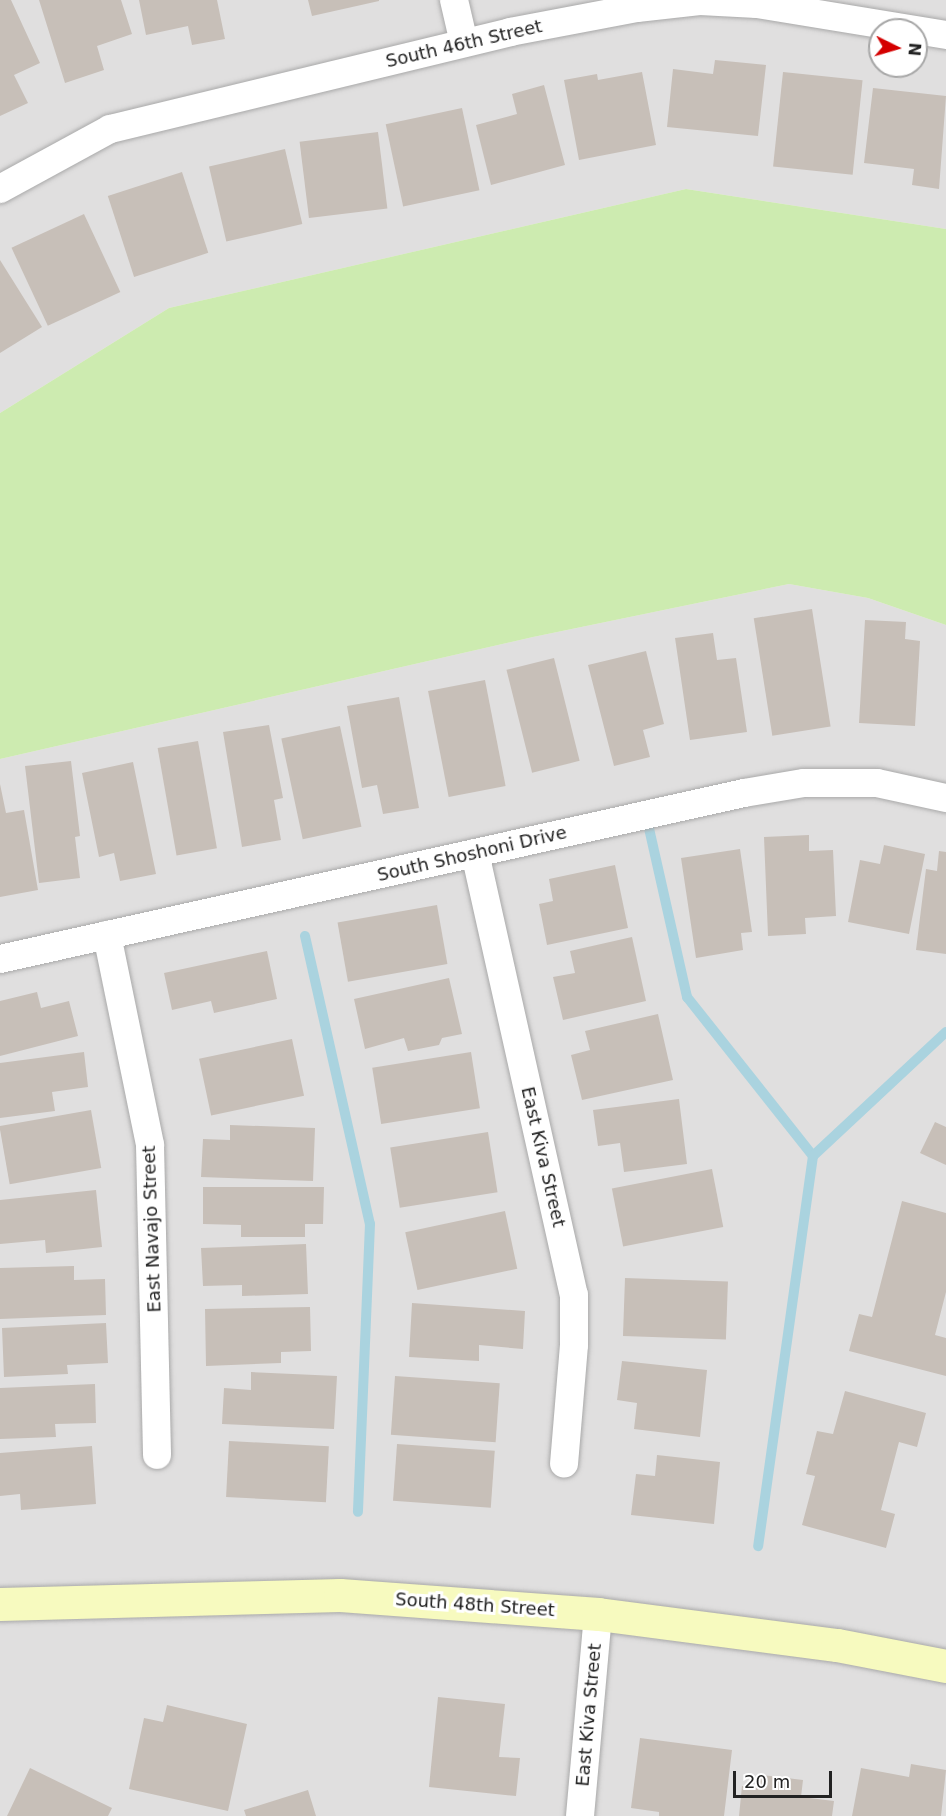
<!DOCTYPE html>
<html>
<head>
<meta charset="utf-8">
<style>
  body { margin:0 }
  #map { position:relative; width:946px; height:1816px; overflow:hidden; background:#f2efe9; font-family:"DejaVu Sans",sans-serif }
  div>[style] { position:absolute }
  [style*='--x'] { left:calc(var(--x)*1px); top:calc(var(--y)*1px); width:calc(var(--w)*1px); rotate:calc(var(--a)*1deg) }
  .residential>* { inset:0; background:#e0dfdf }
  .grass>* { inset:0; background:#cdebb0 }
  .stream>* { height:10px; margin:-5px; padding:0 5px; transform-origin:5px; border-radius:5px; background:#aad3df }
  .building>* { inset:0; background:#c7bfb8; transform-origin:0 0 }
  .roads { filter:drop-shadow(0 0 2px #a9a9a9) drop-shadow(0 0 2px #a9a9a9) }
  .minor>* { height:28px; margin:-14px; padding:0 14px; transform-origin:14px; border-radius:14px; background:#fff }
  .secondary>* { height:33px; margin:-16.5px; padding:0 16.5px; transform-origin:16.5px; border-radius:16.5px; background:#f7fabf }
  span { translate:-50% -50%; white-space:nowrap; text-align:center; line-height:1.15; -webkit-text-stroke:6px #fff; paint-order:stroke }
  .street-label { font-size:18px; color:#222 }
  .north { position:absolute; left:868px; top:18px; width:60px; height:60px; box-sizing:border-box; background:#fff; border:2px solid #a7a7a7; border-radius:50%; rotate:95deg; font-size:16px; font-weight:700; line-height:24px; text-align:center; color:#222 }
  .north::after { content:''; display:block; margin:auto; width:21px; height:27px; background:#d40000; clip-path:polygon(50% 0,100% 100%,50% 72%,0 100%) }
  .scale { position:absolute; left:733px; top:1771px; width:99px; height:27px; box-sizing:border-box; border:3px solid #222; border-top:0; padding-left:8px; font-size:18px; line-height:21px; white-space:nowrap; color:#222; -webkit-text-stroke:4px #fff; paint-order:stroke }
</style>
</head>
<body>
<div id="map">
  <div class="residential">
    <div style="clip-path:polygon(evenodd,0 0,946px 0,946px 229px,686px 189px,169px 308px,0 413px,0 0,880px 30px,916px 30px,916px 66px,880px 66px,880px 30px)"></div>
    <div style="clip-path:polygon(789px 584px,868px 598px,946px 625px,946px 1816px,0 1816px,0 759px,533px 637px)"></div>
  </div>
  <div class="grass">
    <div style="clip-path:polygon(686px 189px,946px 229px,946px 625px,868px 598px,789px 584px,533px 637px,0 759px,0 413px,169px 308px)"></div>
  </div>
  <div class="stream">
    <div style="--x:646;--y:815;--w:187;--a:77.3"></div>
    <div style="--x:687;--y:997;--w:203;--a:51.6"></div>
    <div style="--x:813;--y:1156;--w:394;--a:98"></div>
    <div style="--x:305;--y:936;--w:295;--a:77.3"></div>
    <div style="--x:370;--y:1224;--w:288;--a:92.4"></div>
    <div style="--x:813;--y:1156;--w:182;--a:-43"></div>
  </div>
  <div class="building">
    <div style="clip-path:polygon(0 0,11px 0,40px 63px,14px 75px,28px 103px,0 116px)"></div>
    <div style="clip-path:polygon(39px 0,121px 0,132px 34px,97px 46px,104px 70px,65px 83px)"></div>
    <div style="clip-path:polygon(139px 0,217px 0,225px 39px,192px 45px,188px 26px,146px 35px)"></div>
    <div style="clip-path:polygon(308px 0,379px 0,379px 1px,312px 16px)"></div>
    <div style="clip-path:polygon(715px 60px,766px 65px,758px 136px,667px 127px,673px 69px,713px 74px)"></div>
    <div style="clip-path:polygon(642px 72px,656px 145px,579px 160px,564px 80px,597px 74px,598px 80px)"></div>
    <div style="left:783px;top:72px;width:80px;height:95px;rotate:6deg"></div>
    <div style="clip-path:polygon(544px 85px,565px 165px,491px 185px,476px 125px,517px 114px,512px 94px)"></div>
    <div style="clip-path:polygon(873px 88px,946px 96px,939px 189px,912px 185px,914px 169px,864px 163px)"></div>
    <div style="left:462px;top:108px;width:84px;height:78px;rotate:78deg"></div>
    <div style="left:378px;top:132px;width:77px;height:79px;rotate:83deg"></div>
    <div style="left:285px;top:149px;width:77px;height:78px;rotate:77deg"></div>
    <div style="left:182px;top:172px;width:85px;height:78px;rotate:72deg"></div>
    <div style="left:84px;top:214px;width:86px;height:80px;rotate:65deg"></div>
    <div style="clip-path:polygon(0 260px,42px 327px,0 353px)"></div>
    <div style="left:812px;top:609px;width:119px;height:59px;rotate:81deg"></div>
    <div style="clip-path:polygon(865px 620px,906px 622px,905px 639px,920px 641px,915px 726px,859px 723px)"></div>
    <div style="clip-path:polygon(713px 633px,717px 660px,736px 658px,747px 732px,690px 740px,675px 638px)"></div>
    <div style="clip-path:polygon(646px 651px,664px 724px,643px 730px,650px 757px,614px 766px,588px 665px)"></div>
    <div style="left:554px;top:658px;width:106px;height:49px;rotate:76deg"></div>
    <div style="left:485px;top:680px;width:108px;height:58px;rotate:79deg"></div>
    <div style="clip-path:polygon(399px 697px,419px 808px,383px 814px,377px 785px,362px 788px,347px 706px)"></div>
    <div style="clip-path:polygon(269px 725px,283px 798px,274px 800px,281px 840px,242px 847px,223px 732px)"></div>
    <div style="left:340px;top:726px;width:103px;height:60px;rotate:78deg"></div>
    <div style="left:198px;top:741px;width:109px;height:41px;rotate:80deg"></div>
    <div style="clip-path:polygon(71px 761px,80px 836px,75px 837px,80px 878px,39px 883px,25px 766px)"></div>
    <div style="clip-path:polygon(133px 762px,156px 874px,120px 881px,114px 853px,99px 857px,82px 773px)"></div>
    <div style="clip-path:polygon(0 784px,6px 813px,24px 810px,38px 890px,0 897px)"></div>
    <div style="clip-path:polygon(809px 835px,809px 851px,833px 850px,836px 916px,805px 918px,806px 934px,768px 936px,764px 837px)"></div>
    <div style="clip-path:polygon(884px 845px,925px 854px,909px 934px,848px 922px,860px 860px,880px 864px)"></div>
    <div style="clip-path:polygon(740px 849px,752px 932px,741px 933px,743px 950px,696px 958px,681px 858px)"></div>
    <div style="clip-path:polygon(939px 851px,946px 852px,946px 954px,916px 950px,926px 869px,937px 871px)"></div>
    <div style="clip-path:polygon(615px 865px,628px 928px,547px 945px,539px 904px,553px 901px,549px 879px)"></div>
    <div style="left:437px;top:905px;width:60px;height:101px;rotate:80deg"></div>
    <div style="clip-path:polygon(632px 937px,646px 1001px,563px 1020px,553px 977px,575px 973px,570px 951px)"></div>
    <div style="clip-path:polygon(267px 951px,277px 999px,214px 1013px,211px 1001px,172px 1010px,164px 973px)"></div>
    <div style="clip-path:polygon(449px 978px,462px 1034px,442px 1038px,439px 1045px,408px 1051px,404px 1038px,365px 1049px,354px 999px)"></div>
    <div style="clip-path:polygon(37px 992px,41px 1008px,69px 1001px,78px 1036px,0 1056px,0 1001px)"></div>
    <div style="clip-path:polygon(658px 1014px,673px 1080px,582px 1100px,571px 1055px,590px 1050px,585px 1031px)"></div>
    <div style="left:292px;top:1039px;width:58px;height:95px;rotate:78deg"></div>
    <div style="clip-path:polygon(84px 1052px,88px 1087px,52px 1092px,55px 1111px,0 1118px,0 1063px)"></div>
    <div style="left:471px;top:1052px;width:57px;height:100px;rotate:81deg"></div>
    <div style="clip-path:polygon(679px 1099px,687px 1164px,624px 1172px,620px 1143px,598px 1146px,593px 1110px)"></div>
    <div style="left:91px;top:1110px;width:59px;height:93px;rotate:80deg"></div>
    <div style="clip-path:polygon(935px 1122px,946px 1127px,946px 1165px,920px 1153px)"></div>
    <div style="clip-path:polygon(230px 1125px,315px 1128px,313px 1181px,201px 1177px,203px 1139px,230px 1140px)"></div>
    <div style="left:488px;top:1132px;width:61px;height:99px;rotate:81deg"></div>
    <div style="left:712px;top:1169px;width:59px;height:102px;rotate:79deg"></div>
    <div style="clip-path:polygon(203px 1187px,324px 1187px,323px 1224px,305px 1224px,305px 1237px,241px 1237px,241px 1225px,203px 1224px)"></div>
    <div style="clip-path:polygon(96px 1190px,102px 1247px,46px 1253px,45px 1240px,0 1244px,0 1200px)"></div>
    <div style="clip-path:polygon(902px 1201px,946px 1213px,946px 1292px,935px 1335px,946px 1338px,946px 1376px,849px 1351px,859px 1314px,872px 1317px)"></div>
    <div style="left:505px;top:1211px;width:59px;height:102px;rotate:78deg"></div>
    <div style="clip-path:polygon(306px 1244px,308px 1294px,242px 1296px,242px 1285px,203px 1286px,201px 1248px)"></div>
    <div style="clip-path:polygon(74px 1266px,74px 1280px,105px 1279px,106px 1315px,0 1319px,0 1268px)"></div>
    <div style="left:625px;top:1278px;width:103px;height:58px;rotate:2deg"></div>
    <div style="clip-path:polygon(412px 1303px,525px 1311px,523px 1349px,479px 1345px,479px 1361px,409px 1357px)"></div>
    <div style="clip-path:polygon(310px 1307px,311px 1351px,281px 1352px,281px 1363px,206px 1366px,205px 1309px)"></div>
    <div style="clip-path:polygon(106px 1323px,108px 1363px,67px 1365px,68px 1374px,4px 1377px,2px 1328px)"></div>
    <div style="clip-path:polygon(622px 1361px,707px 1370px,700px 1437px,634px 1429px,637px 1403px,617px 1400px)"></div>
    <div style="clip-path:polygon(251px 1372px,337px 1376px,334px 1429px,222px 1424px,224px 1388px,251px 1390px)"></div>
    <div style="left:395px;top:1376px;width:105px;height:59px;rotate:4deg"></div>
    <div style="clip-path:polygon(95px 1384px,96px 1423px,55px 1424px,56px 1437px,0 1439px,0 1388px)"></div>
    <div style="clip-path:polygon(845px 1391px,926px 1413px,917px 1447px,899px 1442px,881px 1510px,895px 1514px,886px 1548px,802px 1525px,815px 1476px,806px 1474px,817px 1431px,833px 1434px)"></div>
    <div style="left:229px;top:1441px;width:100px;height:56px;rotate:3deg"></div>
    <div style="left:397px;top:1444px;width:98px;height:57px;rotate:4deg"></div>
    <div style="clip-path:polygon(92px 1446px,96px 1504px,21px 1510px,20px 1494px,0 1496px,0 1453px)"></div>
    <div style="clip-path:polygon(657px 1455px,720px 1462px,714px 1524px,631px 1515px,636px 1474px,655px 1476px)"></div>
    <div style="clip-path:polygon(438px 1697px,505px 1704px,499px 1757px,520px 1758px,516px 1796px,429px 1787px)"></div>
    <div style="clip-path:polygon(167px 1705px,247px 1724px,228px 1811px,129px 1789px,144px 1718px,163px 1722px)"></div>
    <div style="clip-path:polygon(640px 1738px,732px 1750px,724px 1816px,659px 1816px,659px 1812px,631px 1808px)"></div>
    <div style="clip-path:polygon(911px 1764px,946px 1770px,941px 1816px,852px 1816px,861px 1768px,909px 1777px)"></div>
    <div style="clip-path:polygon(30px 1768px,112px 1808px,108px 1816px,7px 1816px)"></div>
    <div style="clip-path:polygon(761px 1775px,803px 1780px,801px 1797px,834px 1801px,832px 1816px,739px 1816px,742px 1786px,759px 1788px)"></div>
    <div style="clip-path:polygon(308px 1790px,316px 1816px,246px 1816px,244px 1810px)"></div>
  </div>
  <div class="roads">
    <div class="minor">
      <div style="--x:454;--y:0;--w:44;--a:76.9"></div>
      <div style="--x:0;--y:189;--w:125;--a:-28.6"></div>
      <div style="--x:110;--y:129;--w:412;--a:-13.6"></div>
      <div style="--x:510;--y:32;--w:129;--a:-10.7"></div>
      <div style="--x:637;--y:8;--w:63;--a:-6.3"></div>
      <div style="--x:700;--y:1;--w:57;--a:3"></div>
      <div style="--x:757;--y:4;--w:192;--a:9.3"></div>
      <div style="--x:475;--y:853;--w:453;--a:77.4"></div>
      <div style="--x:574;--y:1295;--w:50;--a:90"></div>
      <div style="--x:574;--y:1345;--w:119;--a:94.8"></div>
      <div style="--x:107;--y:935;--w:214;--a:78.4"></div>
      <div style="--x:150;--y:1145;--w:310;--a:88.7"></div>
      <div style="--x:0;--y:959;--w:762;--a:-12.58"></div>
      <div style="--x:744;--y:793;--w:61;--a:-9.5"></div>
      <div style="--x:804;--y:783;--w:73;--a:0"></div>
      <div style="--x:877;--y:783;--w:71;--a:12.3"></div>
      <div style="--x:580;--y:1816;--w:203;--a:-84.9"></div>
    </div>
    <div class="secondary">
      <div style="--x:0;--y:1604;--w:340;--a:-1.5"></div>
      <div style="--x:340;--y:1595;--w:259;--a:4.2"></div>
      <div style="--x:598;--y:1614;--w:241;--a:7.4"></div>
      <div style="--x:837;--y:1645;--w:111;--a:10.9"></div>
    </div>
  </div>
  <div class="street-label">
    <span style="left:464px;top:44px;rotate:-13deg">South 46th Street</span>
    <span style="left:472px;top:854px;rotate:-13deg">South Shoshoni Drive</span>
    <span style="left:543px;top:1157px;rotate:77deg">East Kiva Street</span>
    <span style="left:152px;top:1229px;rotate:-92deg">East Navajo Street</span>
    <span style="left:475px;top:1605px;rotate:4deg">South 48th Street</span>
    <span style="left:589px;top:1715px;rotate:-85deg">East Kiva Street</span>
  </div>
  <div class="north">N</div>
  <div class="scale">20 m</div>
</div>
</body>
</html>
